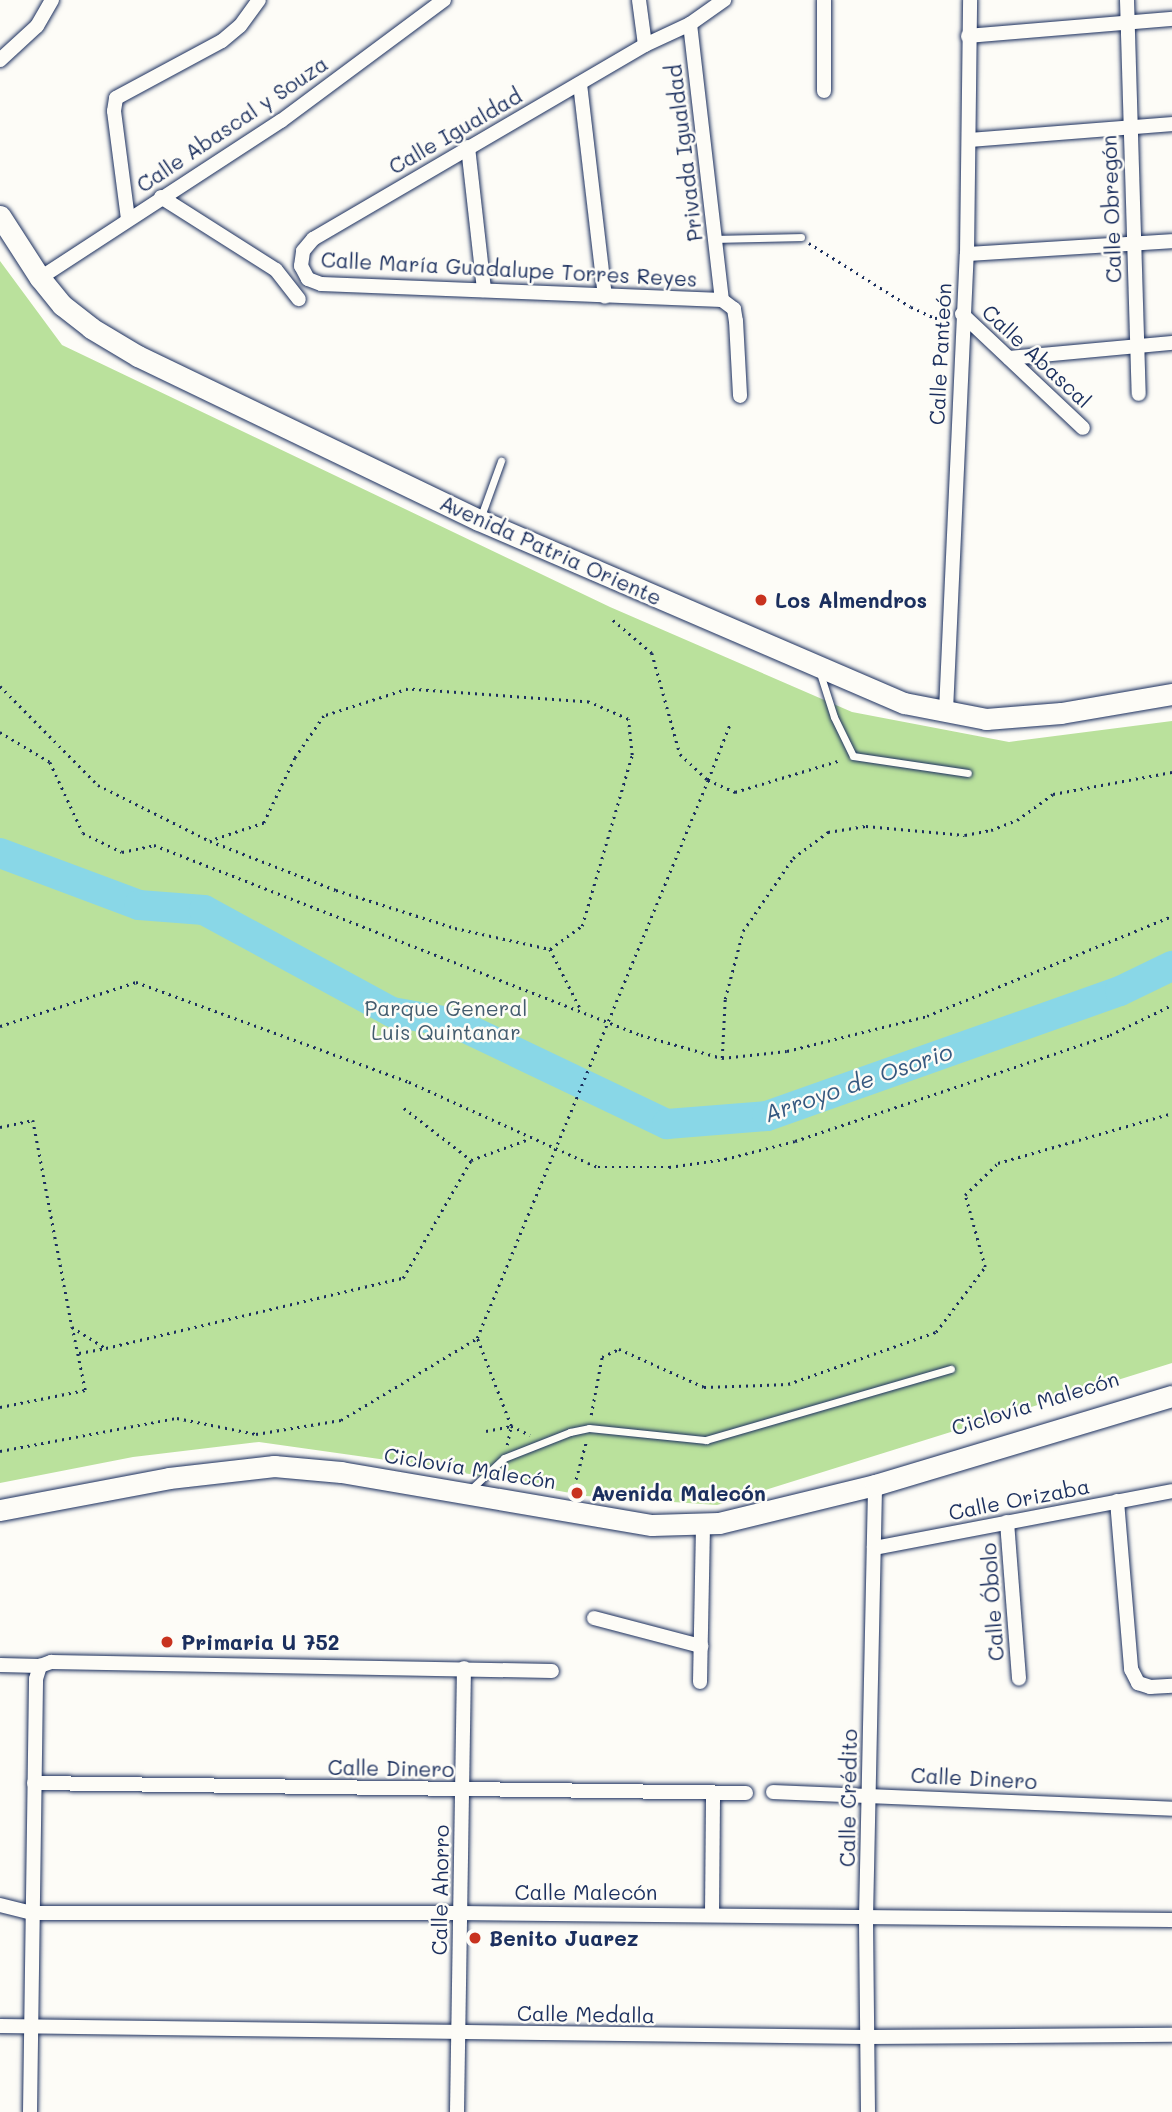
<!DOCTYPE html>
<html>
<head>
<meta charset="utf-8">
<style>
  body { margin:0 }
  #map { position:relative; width:1172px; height:2112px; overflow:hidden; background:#fdfcf7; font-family:Mali,sans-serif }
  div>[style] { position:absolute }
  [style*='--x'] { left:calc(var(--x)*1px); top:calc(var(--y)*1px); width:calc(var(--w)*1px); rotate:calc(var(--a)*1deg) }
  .green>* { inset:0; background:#bae19c }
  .river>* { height:30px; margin:-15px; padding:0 15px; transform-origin:15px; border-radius:15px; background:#89d7e7 }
  .path>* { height:2.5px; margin-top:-1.25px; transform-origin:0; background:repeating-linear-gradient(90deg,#1b2f5e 0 2px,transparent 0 7px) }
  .roads { filter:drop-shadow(0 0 2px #1b2f5e) drop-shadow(0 0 2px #1b2f5e) }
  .lane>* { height:7px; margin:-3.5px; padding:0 3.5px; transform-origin:3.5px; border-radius:3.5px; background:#fdfcf7 }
  .street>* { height:14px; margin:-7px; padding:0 7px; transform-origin:7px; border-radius:7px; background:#fdfcf7 }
  .secondary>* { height:21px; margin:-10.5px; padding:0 10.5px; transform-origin:10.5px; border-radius:10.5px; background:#fdfcf7 }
  .dots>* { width:19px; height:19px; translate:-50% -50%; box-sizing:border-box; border:4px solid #fdfcf7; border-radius:50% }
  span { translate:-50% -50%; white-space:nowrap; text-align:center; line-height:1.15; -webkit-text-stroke:5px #fdfcf7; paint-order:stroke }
  .street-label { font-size:21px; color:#1b2f5e }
  .poi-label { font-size:21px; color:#1b2f5e; font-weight:700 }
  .left { translate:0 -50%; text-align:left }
  .park-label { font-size:21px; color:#435c6e }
  .water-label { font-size:23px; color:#365980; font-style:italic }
</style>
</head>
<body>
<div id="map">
  <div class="green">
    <div style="clip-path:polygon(0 261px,62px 345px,610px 607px,852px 712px,1009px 742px,1172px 721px,1172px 1363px,717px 1505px,586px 1496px,422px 1465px,259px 1442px,133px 1457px,0 1483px)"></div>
  </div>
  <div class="river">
    <div style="--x:0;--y:853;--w:148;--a:20.5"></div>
    <div style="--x:139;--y:905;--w:65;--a:4.4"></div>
    <div style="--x:204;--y:910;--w:214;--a:28.5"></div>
    <div style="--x:392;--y:1012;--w:64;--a:9.9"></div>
    <div style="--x:455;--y:1023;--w:235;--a:25.5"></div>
    <div style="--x:667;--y:1124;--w:100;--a:-4.6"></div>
    <div style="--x:767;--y:1116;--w:374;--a:-19.5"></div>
    <div style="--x:1120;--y:991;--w:58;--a:-25.7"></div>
  </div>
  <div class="path">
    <div style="--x:809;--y:243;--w:120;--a:32.1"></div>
    <div style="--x:911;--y:307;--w:26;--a:25"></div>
    <div style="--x:935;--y:318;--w:11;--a:-5"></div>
    <div style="--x:613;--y:620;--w:51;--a:40.2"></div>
    <div style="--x:652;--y:653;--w:105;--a:74.5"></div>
    <div style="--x:680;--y:754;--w:38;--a:43"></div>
    <div style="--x:708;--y:780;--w:60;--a:-68.6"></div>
    <div style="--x:0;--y:686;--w:139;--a:45.3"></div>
    <div style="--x:98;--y:785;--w:125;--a:26.6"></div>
    <div style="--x:0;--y:732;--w:58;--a:31"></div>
    <div style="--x:50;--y:762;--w:78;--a:65.1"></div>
    <div style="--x:83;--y:833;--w:43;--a:26"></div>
    <div style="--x:122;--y:852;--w:33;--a:-12"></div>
    <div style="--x:154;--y:845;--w:523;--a:21.31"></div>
    <div style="--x:641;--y:1035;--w:84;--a:15.9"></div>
    <div style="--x:722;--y:1058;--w:65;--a:-6.1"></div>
    <div style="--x:787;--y:1051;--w:144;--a:-14"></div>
    <div style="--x:927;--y:1016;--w:265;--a:-22.2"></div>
    <div style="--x:550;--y:949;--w:39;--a:-36"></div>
    <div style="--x:582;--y:926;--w:178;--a:-73.7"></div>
    <div style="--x:632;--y:755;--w:36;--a:-96"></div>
    <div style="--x:628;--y:719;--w:43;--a:-156.4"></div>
    <div style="--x:589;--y:702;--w:181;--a:-175.9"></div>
    <div style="--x:408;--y:689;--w:88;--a:162.2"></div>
    <div style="--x:324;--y:716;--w:51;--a:124.6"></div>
    <div style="--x:295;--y:758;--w:72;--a:115.5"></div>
    <div style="--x:264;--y:823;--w:57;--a:161.6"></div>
    <div style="--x:210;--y:841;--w:135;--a:21.3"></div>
    <div style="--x:336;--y:890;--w:125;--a:17.7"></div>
    <div style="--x:455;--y:928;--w:97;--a:12.5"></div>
    <div style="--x:550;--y:949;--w:66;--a:63"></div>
    <div style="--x:0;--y:1026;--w:143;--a:-17.9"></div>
    <div style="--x:136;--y:982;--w:291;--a:20.1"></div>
    <div style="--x:409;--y:1082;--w:196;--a:24.3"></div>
    <div style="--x:588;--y:1163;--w:11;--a:22"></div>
    <div style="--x:598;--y:1167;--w:71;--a:0"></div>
    <div style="--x:669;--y:1167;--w:57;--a:-8.1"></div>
    <div style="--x:725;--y:1159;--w:72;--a:-14.4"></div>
    <div style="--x:795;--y:1141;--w:332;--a:-18.6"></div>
    <div style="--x:1110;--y:1035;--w:69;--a:-25.8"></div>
    <div style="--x:722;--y:1058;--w:59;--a:-87.1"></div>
    <div style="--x:725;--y:999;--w:70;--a:-75.2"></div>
    <div style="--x:743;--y:931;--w:88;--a:-55.6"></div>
    <div style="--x:793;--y:858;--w:44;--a:-36.6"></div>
    <div style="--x:828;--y:832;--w:38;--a:-9"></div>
    <div style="--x:866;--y:826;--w:99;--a:5.2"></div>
    <div style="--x:965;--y:835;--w:26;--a:-11"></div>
    <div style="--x:991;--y:830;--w:28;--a:-21"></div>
    <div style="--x:1017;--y:820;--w:44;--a:-35.8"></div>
    <div style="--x:1053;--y:794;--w:121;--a:-10.5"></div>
    <div style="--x:404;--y:1108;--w:85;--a:37.8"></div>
    <div style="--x:0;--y:1127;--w:34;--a:-12"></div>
    <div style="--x:33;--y:1120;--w:211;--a:79.3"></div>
    <div style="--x:72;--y:1327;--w:40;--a:32"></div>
    <div style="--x:106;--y:1348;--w:305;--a:-13.3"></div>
    <div style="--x:403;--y:1278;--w:136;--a:-60"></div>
    <div style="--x:471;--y:1160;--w:62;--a:-19.9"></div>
    <div style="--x:79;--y:1353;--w:27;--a:-10"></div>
    <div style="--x:0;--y:1407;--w:87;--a:-11.3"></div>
    <div style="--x:85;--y:1390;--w:64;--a:-101.7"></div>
    <div style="--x:591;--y:1415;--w:59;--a:-79.3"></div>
    <div style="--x:602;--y:1357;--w:19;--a:-25"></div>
    <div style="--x:619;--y:1349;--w:93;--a:24.1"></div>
    <div style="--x:704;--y:1387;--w:84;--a:-2"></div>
    <div style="--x:788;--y:1384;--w:157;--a:-19.4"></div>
    <div style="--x:936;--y:1332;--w:81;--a:-53"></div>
    <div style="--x:985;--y:1267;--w:75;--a:-105.5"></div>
    <div style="--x:965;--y:1195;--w:46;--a:-44.1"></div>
    <div style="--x:998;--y:1163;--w:181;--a:-16"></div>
    <div style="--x:486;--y:1431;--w:25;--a:-11"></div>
    <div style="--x:511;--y:1426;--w:21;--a:25"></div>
    <div style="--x:507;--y:1445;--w:19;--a:-78"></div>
    <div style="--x:511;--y:1426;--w:94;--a:-111.1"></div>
    <div style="--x:477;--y:1338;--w:604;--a:-67.51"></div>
    <div style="--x:708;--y:780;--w:30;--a:24"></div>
    <div style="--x:735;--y:792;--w:111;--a:-16.8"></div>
    <div style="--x:0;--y:1451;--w:180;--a:-10.6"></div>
    <div style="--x:177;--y:1418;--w:81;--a:11.4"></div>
    <div style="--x:256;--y:1434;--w:86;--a:-9.4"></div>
    <div style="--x:341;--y:1420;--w:157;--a:-31"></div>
    <div style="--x:574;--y:1486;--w:46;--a:-74.7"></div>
  </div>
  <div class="roads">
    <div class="lane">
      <div style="--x:716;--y:239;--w:85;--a:-1.3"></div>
      <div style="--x:480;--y:519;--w:62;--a:-70.1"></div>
      <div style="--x:819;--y:670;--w:49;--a:72.3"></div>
      <div style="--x:834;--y:717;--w:43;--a:64"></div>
      <div style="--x:853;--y:756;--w:116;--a:8.4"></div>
      <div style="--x:471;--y:1489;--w:45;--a:-43.2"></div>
      <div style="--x:504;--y:1458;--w:71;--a:-21.5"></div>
      <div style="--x:570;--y:1432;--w:19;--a:-12"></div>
      <div style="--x:589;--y:1428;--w:118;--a:5.9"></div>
      <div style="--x:706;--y:1440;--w:255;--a:-16.2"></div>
    </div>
    <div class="street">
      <div style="--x:639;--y:0;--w:45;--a:82.4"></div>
      <div style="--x:1127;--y:0;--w:394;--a:88.3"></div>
      <div style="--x:690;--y:24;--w:278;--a:83.4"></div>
      <div style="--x:722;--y:300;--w:15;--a:37"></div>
      <div style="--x:734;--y:309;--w:12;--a:81"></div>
      <div style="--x:736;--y:321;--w:75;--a:86.9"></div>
      <div style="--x:968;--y:36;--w:205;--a:-4.8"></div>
      <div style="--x:0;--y:60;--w:50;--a:-42.6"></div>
      <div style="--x:37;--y:26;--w:30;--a:-60"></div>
      <div style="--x:580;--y:84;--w:214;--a:83.3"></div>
      <div style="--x:824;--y:91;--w:91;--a:-90"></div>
      <div style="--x:970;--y:140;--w:203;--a:-4.5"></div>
      <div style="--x:468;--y:147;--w:144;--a:83.6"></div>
      <div style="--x:161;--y:197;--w:136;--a:32.4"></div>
      <div style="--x:276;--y:270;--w:37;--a:52"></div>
      <div style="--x:128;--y:219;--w:109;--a:-97.4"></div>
      <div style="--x:114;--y:111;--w:13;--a:-81"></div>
      <div style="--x:116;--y:98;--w:120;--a:-28.3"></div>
      <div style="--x:222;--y:41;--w:23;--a:-40"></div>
      <div style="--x:240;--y:26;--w:32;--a:-54"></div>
      <div style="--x:967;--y:254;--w:205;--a:-3.6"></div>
      <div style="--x:40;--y:278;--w:288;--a:-33.1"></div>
      <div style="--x:281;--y:121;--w:203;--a:-36.6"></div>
      <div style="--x:722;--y:300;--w:401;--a:-177.7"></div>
      <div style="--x:321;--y:284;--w:14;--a:-159"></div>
      <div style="--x:308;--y:279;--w:15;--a:-118"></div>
      <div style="--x:301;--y:266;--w:15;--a:-82"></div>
      <div style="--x:303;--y:251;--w:16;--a:-50"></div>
      <div style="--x:313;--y:239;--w:385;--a:-30.3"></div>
      <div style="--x:645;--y:45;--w:50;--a:-25"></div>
      <div style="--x:690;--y:24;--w:42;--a:-35.2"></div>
      <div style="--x:962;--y:314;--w:166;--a:43.3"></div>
      <div style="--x:1009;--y:358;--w:164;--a:-5.3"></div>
      <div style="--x:946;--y:711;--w:457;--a:-87.4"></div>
      <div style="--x:967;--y:254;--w:254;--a:-89.3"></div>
      <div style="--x:1117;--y:1501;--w:169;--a:85.2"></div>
      <div style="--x:1131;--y:1669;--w:16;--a:63"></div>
      <div style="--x:1138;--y:1683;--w:13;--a:18"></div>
      <div style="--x:1150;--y:1687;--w:22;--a:-3"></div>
      <div style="--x:1007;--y:1522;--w:157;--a:85.6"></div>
      <div style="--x:874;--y:1548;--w:303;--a:-10.8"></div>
      <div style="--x:594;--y:1618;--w:111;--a:14.7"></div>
      <div style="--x:0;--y:1665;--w:40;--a:1.4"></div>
      <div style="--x:40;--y:1666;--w:12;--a:-20"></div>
      <div style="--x:51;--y:1662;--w:501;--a:1.03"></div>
      <div style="--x:700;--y:1682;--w:158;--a:-88.9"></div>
      <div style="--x:34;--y:1783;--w:712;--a:0.8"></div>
      <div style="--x:773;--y:1792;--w:399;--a:2.4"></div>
      <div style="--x:0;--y:1905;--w:34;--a:14"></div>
      <div style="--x:33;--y:1913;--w:427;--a:0"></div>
      <div style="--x:460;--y:1913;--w:712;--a:0.56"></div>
      <div style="--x:712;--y:1914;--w:121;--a:-89.5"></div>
      <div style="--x:0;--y:2026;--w:867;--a:0.73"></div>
      <div style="--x:867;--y:2037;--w:305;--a:-0.4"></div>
      <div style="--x:30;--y:2112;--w:433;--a:-89.2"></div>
      <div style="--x:36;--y:1679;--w:14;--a:-73"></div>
      <div style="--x:457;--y:2112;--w:444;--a:-89.1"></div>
      <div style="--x:868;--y:2112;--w:194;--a:-90.6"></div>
      <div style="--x:866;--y:1918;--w:433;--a:-88.8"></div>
    </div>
    <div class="secondary">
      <div style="--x:0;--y:216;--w:74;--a:57.2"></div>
      <div style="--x:40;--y:278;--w:35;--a:51"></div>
      <div style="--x:62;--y:305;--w:37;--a:38"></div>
      <div style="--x:91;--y:328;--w:55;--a:30.8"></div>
      <div style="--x:138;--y:356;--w:378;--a:25.7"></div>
      <div style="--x:479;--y:520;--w:463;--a:23.3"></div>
      <div style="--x:904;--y:703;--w:84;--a:11"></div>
      <div style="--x:986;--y:719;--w:75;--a:-4.6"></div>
      <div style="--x:1061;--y:713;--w:113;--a:-9.7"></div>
      <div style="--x:0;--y:1510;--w:172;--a:-10.7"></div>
      <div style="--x:169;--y:1478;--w:106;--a:-6.5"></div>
      <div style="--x:274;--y:1466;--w:67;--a:5.1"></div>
      <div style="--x:341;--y:1472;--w:315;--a:9.7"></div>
      <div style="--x:652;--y:1525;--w:67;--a:-1.7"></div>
      <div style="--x:719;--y:1523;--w:161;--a:-13.7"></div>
      <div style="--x:875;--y:1485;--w:310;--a:-16.7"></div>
    </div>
  </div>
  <div class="dots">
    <div style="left:761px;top:600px;background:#c8321e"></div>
    <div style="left:577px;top:1493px;background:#c8321e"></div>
    <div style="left:167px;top:1642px;background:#c8321e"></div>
    <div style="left:475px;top:1938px;background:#c8321e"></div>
  </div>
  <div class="street-label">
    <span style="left:232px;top:124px;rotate:-34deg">Calle Abascal y Souza</span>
    <span style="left:455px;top:131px;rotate:-30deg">Calle Igualdad</span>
    <span style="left:684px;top:153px;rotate:-97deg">Privada Igualdad</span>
    <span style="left:1111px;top:209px;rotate:-92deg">Calle Obregón</span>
    <span style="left:509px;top:269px;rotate:3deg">Calle María Guadalupe Torres Reyes</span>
    <span style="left:940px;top:354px;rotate:-87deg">Calle Panteón</span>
    <span style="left:1037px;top:356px;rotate:43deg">Calle Abascal</span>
    <span style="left:551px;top:550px;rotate:24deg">Avenida Patria Oriente</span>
    <span style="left:1035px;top:1403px;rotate:-17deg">Ciclovía Malecón</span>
    <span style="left:470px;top:1468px;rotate:9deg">Ciclovía Malecón</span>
    <span style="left:1019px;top:1499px;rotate:-11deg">Calle Orizaba</span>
    <span style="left:992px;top:1602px;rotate:-94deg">Calle Óbolo</span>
    <span style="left:391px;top:1768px;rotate:1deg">Calle Dinero</span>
    <span style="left:974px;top:1778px;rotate:3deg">Calle Dinero</span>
    <span style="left:848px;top:1798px;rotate:-89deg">Calle Crédito</span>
    <span style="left:440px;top:1890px;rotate:-89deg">Calle Ahorro</span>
    <span style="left:586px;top:1892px">Calle Malecón</span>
    <span style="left:586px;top:2014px;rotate:1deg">Calle Medalla</span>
  </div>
  <div class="poi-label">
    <span class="left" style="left:775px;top:600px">Los Almendros</span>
    <span class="left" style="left:591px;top:1493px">Avenida Malecón</span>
    <span class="left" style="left:181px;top:1642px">Primaria U 752</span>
    <span class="left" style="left:489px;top:1938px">Benito Juarez</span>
  </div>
  <div class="park-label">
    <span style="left:446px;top:1020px">Parque General<br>Luis Quintanar</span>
  </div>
  <div class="water-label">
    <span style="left:858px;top:1082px;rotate:-19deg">Arroyo de Osorio</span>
  </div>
</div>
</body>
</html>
